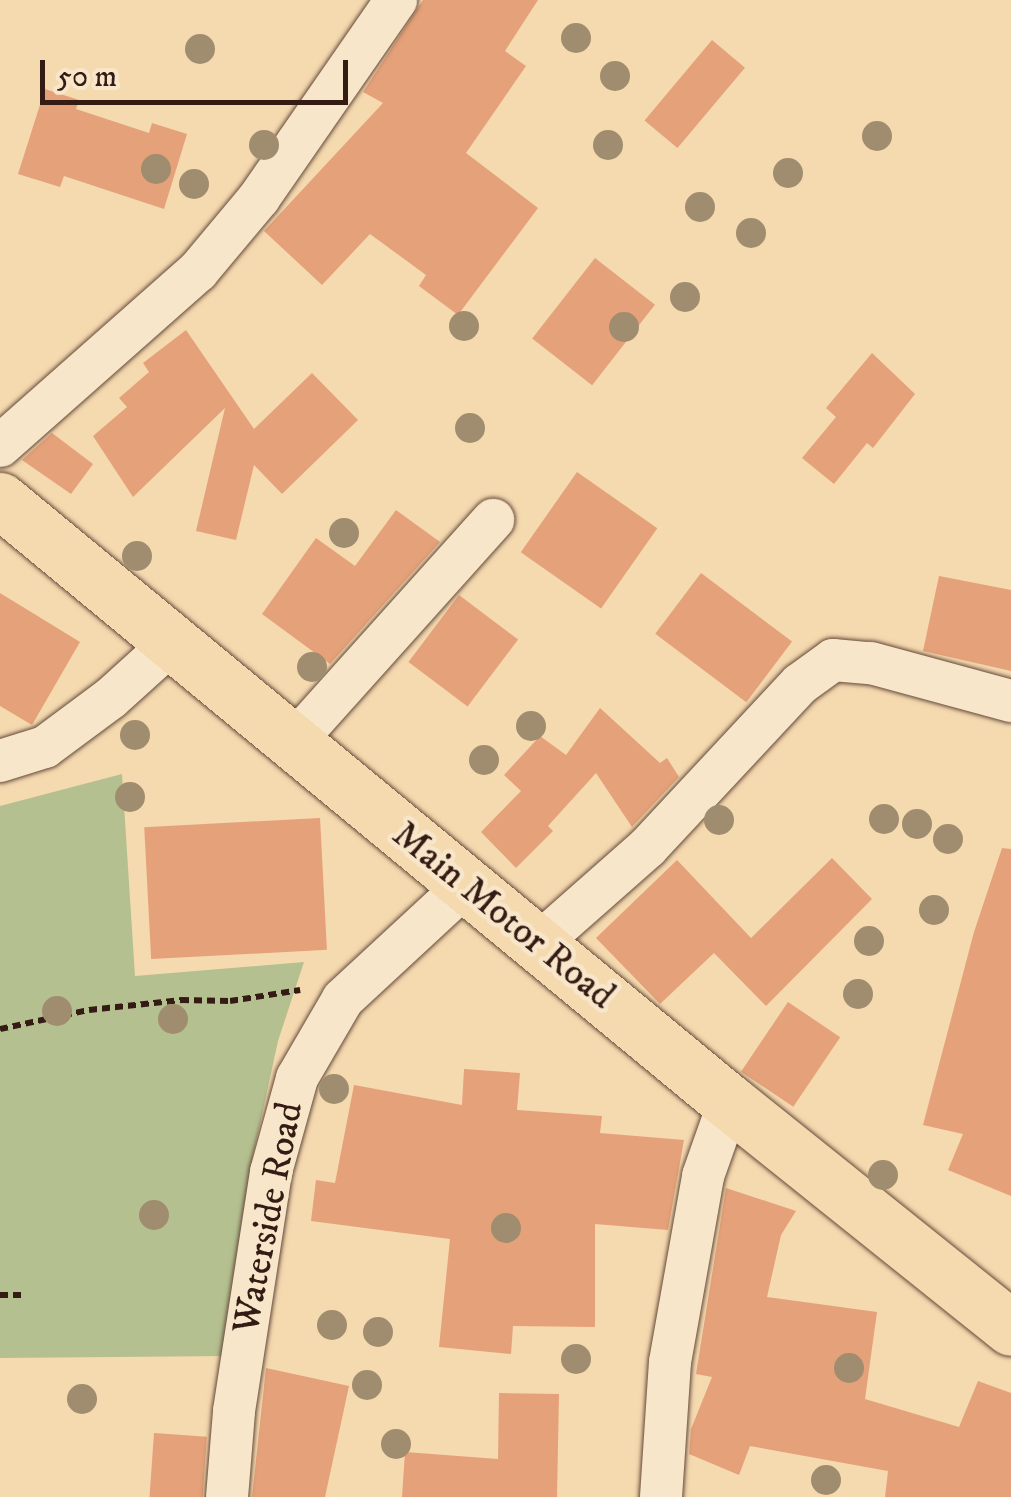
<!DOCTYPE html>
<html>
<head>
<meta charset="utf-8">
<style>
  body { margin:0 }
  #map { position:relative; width:1011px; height:1497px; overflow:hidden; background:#f5d9af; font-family:"IM FELL DW Pica",serif }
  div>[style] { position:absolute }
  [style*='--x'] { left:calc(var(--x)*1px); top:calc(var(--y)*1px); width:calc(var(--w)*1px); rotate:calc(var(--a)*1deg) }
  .green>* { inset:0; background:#b5c090 }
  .building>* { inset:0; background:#e5a179; transform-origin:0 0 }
  .path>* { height:6px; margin-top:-3px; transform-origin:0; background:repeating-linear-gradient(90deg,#341b13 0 8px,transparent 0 13px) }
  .roads { filter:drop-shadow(0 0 2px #644a3a) drop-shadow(0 0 2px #644a3a) }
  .minor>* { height:42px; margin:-21px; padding:0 21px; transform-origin:21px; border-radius:21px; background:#f8e6cb }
  .major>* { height:55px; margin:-27.5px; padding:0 27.5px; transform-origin:27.5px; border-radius:27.5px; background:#f5d9af }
  .trees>* { width:30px; height:30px; margin:-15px; border-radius:50%; background:#a08c6e }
  span { translate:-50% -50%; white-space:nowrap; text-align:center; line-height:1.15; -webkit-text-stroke:9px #f8e6cb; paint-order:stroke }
  .street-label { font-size:38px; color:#341b13 }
  .scale { position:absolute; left:40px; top:60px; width:308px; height:45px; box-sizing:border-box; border:5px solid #341b13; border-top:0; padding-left:12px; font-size:30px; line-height:35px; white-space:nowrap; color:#341b13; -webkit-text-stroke:8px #f8e6cb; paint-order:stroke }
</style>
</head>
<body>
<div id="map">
  <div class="green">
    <div style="clip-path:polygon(122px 774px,135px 976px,304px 962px,278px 1041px,251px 1165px,227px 1356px,0 1358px,0 806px)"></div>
  </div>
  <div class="building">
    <div style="clip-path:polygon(423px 0,538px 0,505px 51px,526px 66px,466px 153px,538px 208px,458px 315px,419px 286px,426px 275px,370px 234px,322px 285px,264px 231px,383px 103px,363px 92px)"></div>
    <div style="left:712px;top:40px;width:43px;height:105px;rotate:40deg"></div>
    <div style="clip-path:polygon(45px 89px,79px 100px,76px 109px,149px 133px,152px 123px,187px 134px,164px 209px,64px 176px,60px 187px,18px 174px)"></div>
    <div style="left:595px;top:258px;width:76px;height:102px;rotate:38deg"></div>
    <div style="clip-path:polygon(186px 330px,254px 429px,312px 373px,358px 420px,282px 494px,254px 465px,236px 540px,196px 531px,225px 408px,133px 497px,93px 436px,127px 407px,119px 398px,149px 372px,143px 363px)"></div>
    <div style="clip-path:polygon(872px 353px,915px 394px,873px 448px,867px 443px,834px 484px,802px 458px,836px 417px,826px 408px)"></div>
    <div style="clip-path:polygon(52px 433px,93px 464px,71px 494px,22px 460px)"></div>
    <div style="left:577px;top:472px;width:98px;height:98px;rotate:35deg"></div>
    <div style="clip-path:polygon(396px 510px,440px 542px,330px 664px,262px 614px,316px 538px,355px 566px)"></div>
    <div style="left:701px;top:573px;width:114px;height:76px;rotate:37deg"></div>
    <div style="clip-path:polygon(939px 576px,1011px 590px,1011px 671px,923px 651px)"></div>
    <div style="clip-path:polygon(0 593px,80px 642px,32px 725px,0 706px)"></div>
    <div style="left:459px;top:595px;width:74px;height:84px;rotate:37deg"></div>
    <div style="clip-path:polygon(600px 708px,660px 763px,667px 758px,679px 777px,632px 827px,596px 773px,548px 826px,553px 831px,516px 868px,481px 832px,521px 791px,504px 775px,540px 736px,566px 755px)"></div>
    <div style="left:320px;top:818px;width:132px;height:176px;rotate:87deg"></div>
    <div style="clip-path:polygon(1002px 848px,1011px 849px,1011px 1196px,948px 1170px,963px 1134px,923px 1125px,974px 932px)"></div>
    <div style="clip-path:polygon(832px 858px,872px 899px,766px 1006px,714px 953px,660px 1004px,596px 938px,677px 860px,751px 938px)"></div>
    <div style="left:788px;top:1002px;width:63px;height:84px;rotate:34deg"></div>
    <div style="clip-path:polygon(464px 1069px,520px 1073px,517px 1110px,602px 1116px,600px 1133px,684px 1140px,668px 1230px,595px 1224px,595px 1327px,513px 1326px,511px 1354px,439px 1347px,450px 1239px,311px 1221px,316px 1180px,335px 1183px,354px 1085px,462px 1105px)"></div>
    <div style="clip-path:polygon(726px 1188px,796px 1211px,781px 1235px,767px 1297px,877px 1312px,865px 1399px,959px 1427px,978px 1381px,1011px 1393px,1011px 1497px,885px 1497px,888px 1471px,750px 1446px,739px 1475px,689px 1454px,691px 1429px,712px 1377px,696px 1374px)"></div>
    <div style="clip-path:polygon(266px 1368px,349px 1386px,325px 1497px,252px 1497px)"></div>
    <div style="clip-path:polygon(499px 1393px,559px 1394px,557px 1497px,402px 1497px,405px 1452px,498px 1459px)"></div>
    <div style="left:154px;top:1433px;width:53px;height:64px;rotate:4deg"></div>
  </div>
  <div class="path">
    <div style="--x:0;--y:1029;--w:91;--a:-12.1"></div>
    <div style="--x:89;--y:1010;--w:93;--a:-6.2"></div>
    <div style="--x:181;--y:1000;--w:49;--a:1.2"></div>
    <div style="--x:230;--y:1001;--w:71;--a:-8.9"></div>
    <div style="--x:0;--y:1295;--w:25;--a:0"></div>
  </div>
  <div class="roads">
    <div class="minor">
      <div style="--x:0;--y:446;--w:264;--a:-41.5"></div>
      <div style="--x:198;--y:271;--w:95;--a:-50.1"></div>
      <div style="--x:259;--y:198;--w:241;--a:-55.3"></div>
      <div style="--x:293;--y:743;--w:300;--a:-48.1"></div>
      <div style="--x:0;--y:761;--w:47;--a:-17.3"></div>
      <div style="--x:45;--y:747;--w:82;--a:-36.6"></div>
      <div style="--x:111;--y:698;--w:84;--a:-42.1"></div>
      <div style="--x:538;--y:944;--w:145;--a:-41.4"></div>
      <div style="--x:647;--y:848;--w:224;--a:-47"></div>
      <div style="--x:800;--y:684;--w:41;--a:-36"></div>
      <div style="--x:833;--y:660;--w:38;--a:5"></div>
      <div style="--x:871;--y:663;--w:145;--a:15.2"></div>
      <div style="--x:227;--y:1497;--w:86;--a:-85.3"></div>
      <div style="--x:234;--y:1411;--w:242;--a:-81.2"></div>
      <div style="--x:271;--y:1172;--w:98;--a:-74.5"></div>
      <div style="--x:297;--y:1078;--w:91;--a:-59.8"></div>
      <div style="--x:343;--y:999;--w:168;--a:-42.8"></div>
      <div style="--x:661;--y:1497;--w:135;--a:-86.2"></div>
      <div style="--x:670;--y:1362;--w:189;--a:-79.9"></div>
      <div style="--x:703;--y:1176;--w:78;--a:-70.6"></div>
    </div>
    <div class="major">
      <div style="--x:0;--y:500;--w:945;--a:39.55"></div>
      <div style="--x:729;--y:1102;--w:361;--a:38.7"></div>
    </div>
  </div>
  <div class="trees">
    <div style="left:576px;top:38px"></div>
    <div style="left:200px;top:49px"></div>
    <div style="left:615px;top:76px"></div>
    <div style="left:877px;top:136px"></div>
    <div style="left:264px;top:145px"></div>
    <div style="left:608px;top:145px"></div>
    <div style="left:156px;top:169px"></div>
    <div style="left:788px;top:173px"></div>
    <div style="left:194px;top:184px"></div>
    <div style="left:700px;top:207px"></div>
    <div style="left:751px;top:233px"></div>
    <div style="left:685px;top:297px"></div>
    <div style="left:464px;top:326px"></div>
    <div style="left:624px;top:327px"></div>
    <div style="left:470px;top:428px"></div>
    <div style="left:344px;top:533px"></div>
    <div style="left:137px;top:556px"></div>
    <div style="left:312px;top:667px"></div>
    <div style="left:531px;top:726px"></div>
    <div style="left:135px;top:735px"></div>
    <div style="left:484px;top:760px"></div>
    <div style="left:130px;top:797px"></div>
    <div style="left:884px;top:819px"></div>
    <div style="left:719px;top:820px"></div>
    <div style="left:917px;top:824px"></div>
    <div style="left:948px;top:839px"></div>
    <div style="left:934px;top:910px"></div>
    <div style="left:869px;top:941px"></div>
    <div style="left:858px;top:994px"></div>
    <div style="left:57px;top:1011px"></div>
    <div style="left:173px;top:1019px"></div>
    <div style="left:334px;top:1089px"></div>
    <div style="left:883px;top:1175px"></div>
    <div style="left:154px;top:1215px"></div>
    <div style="left:506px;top:1228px"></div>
    <div style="left:332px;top:1325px"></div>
    <div style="left:378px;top:1332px"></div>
    <div style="left:576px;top:1359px"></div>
    <div style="left:849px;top:1368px"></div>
    <div style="left:367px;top:1385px"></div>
    <div style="left:82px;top:1399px"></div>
    <div style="left:396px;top:1444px"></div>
    <div style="left:826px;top:1480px"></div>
  </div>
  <div class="street-label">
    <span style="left:503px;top:916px;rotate:39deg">Main Motor Road</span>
    <span style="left:269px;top:1218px;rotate:-79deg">Waterside Road</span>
  </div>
  <div class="scale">50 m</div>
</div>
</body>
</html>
